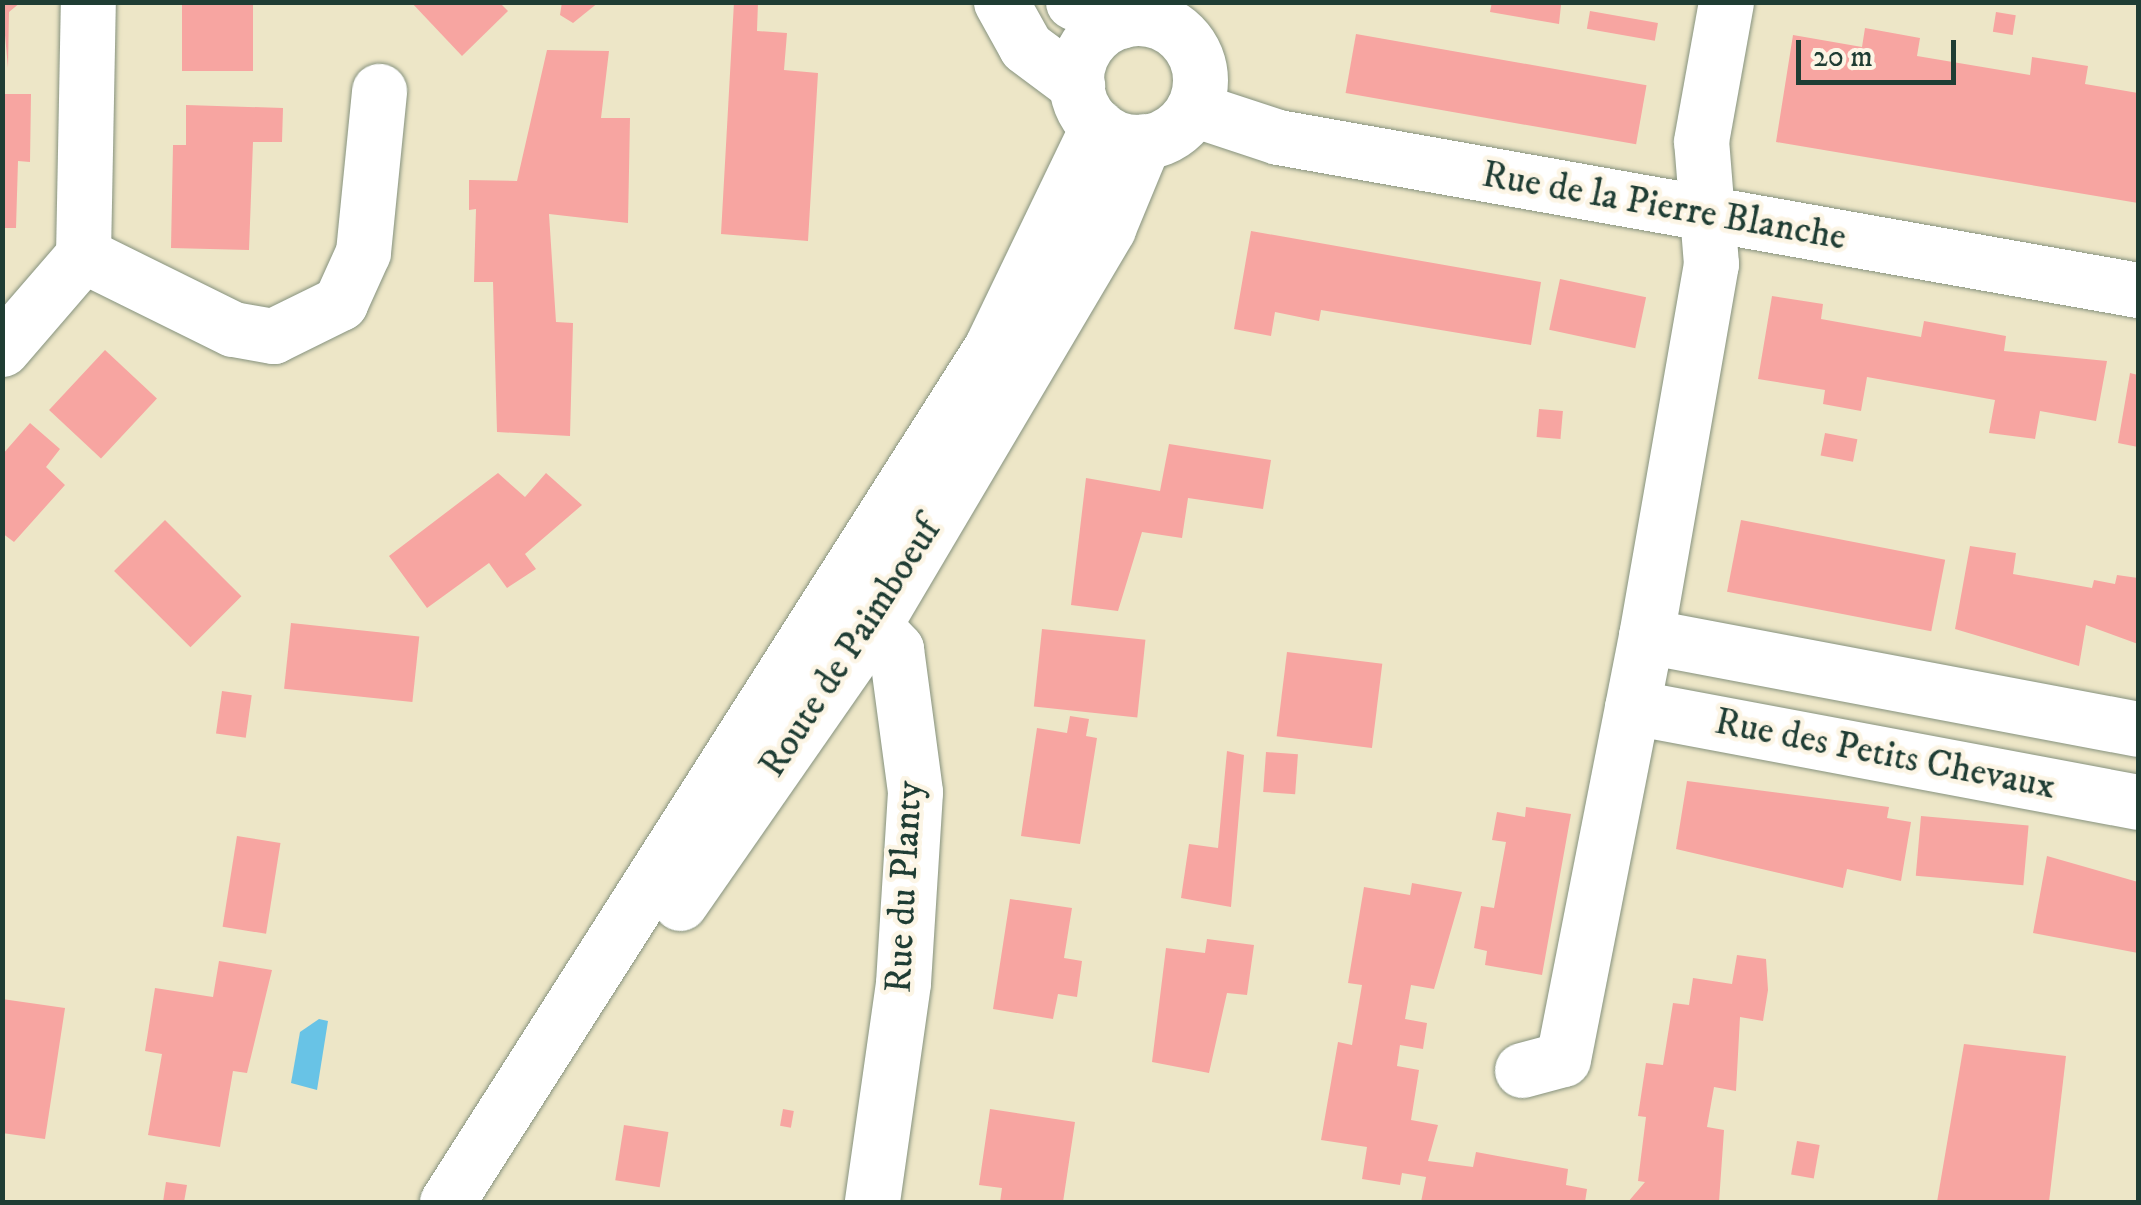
<!DOCTYPE html>
<html>
<head>
<meta charset="utf-8">
<style>
  body { margin:0 }
  #map { position:relative; width:2141px; height:1205px; overflow:hidden; background:#ede6c7; font-family:"IM FELL DW Pica",serif }
  div>[style] { position:absolute }
  [style*='--x'] { left:calc(var(--x)*1px); top:calc(var(--y)*1px); width:calc(var(--w)*1px); rotate:calc(var(--a)*1deg) }
  .water>* { inset:0; background:#68c3e6 }
  .building>* { inset:0; background:#f7a5a1; transform-origin:0 0 }
  .roads { filter:drop-shadow(0 0 2px #86927e) drop-shadow(0 0 2px #86927e) }
  .minor>* { height:55px; margin:-27.5px; padding:0 27.5px; transform-origin:27.5px; border-radius:27.5px; background:#fff }
  .tertiary>* { height:55px; margin:-27.5px; padding:0 27.5px; transform-origin:27.5px; border-radius:27.5px; background:#fff }
  .tertiary>.ring { margin:-27.5px; padding:0; box-sizing:content-box; background:none; border:55px solid #fff; border-radius:50% }
  span { translate:-50% -50%; white-space:nowrap; text-align:center; line-height:1.15; -webkit-text-stroke:9px #fcf5e5; paint-order:stroke }
  .street-label { font-size:38px; color:#1f3d34 }
  .frame { position:absolute; inset:0; border:5px solid #1f3d34; pointer-events:none }
  .scale { position:absolute; left:1796px; top:40px; width:160px; height:45px; box-sizing:border-box; border:5px solid #1f3d34; border-top:0; padding-left:12px; font-size:30px; line-height:35px; white-space:nowrap; color:#1f3d34; -webkit-text-stroke:8px #fcf5e5; paint-order:stroke }
</style>
</head>
<body>
<div id="map">
  <div class="water">
    <div style="clip-path:polygon(319px 1019px,328px 1021px,317px 1090px,291px 1083px,300px 1032px)"></div>
  </div>
  <div class="building">
    <div style="clip-path:polygon(2px 2px,21px 2px,9px 12px,8px 68px)"></div>
    <div style="left:182px;top:2px;width:71px;height:69px"></div>
    <div style="clip-path:polygon(411px 2px,499px 2px,508px 11px,462px 56px)"></div>
    <div style="clip-path:polygon(562px 2px,599px 2px,573px 23px,560px 15px)"></div>
    <div style="clip-path:polygon(734px 2px,758px 2px,757px 31px,787px 33px,784px 70px,818px 73px,808px 241px,721px 234px)"></div>
    <div style="clip-path:polygon(1492px 2px,1561px 5px,1559px 24px,1490px 12px)"></div>
    <div style="left:1590px;top:11px;width:69px;height:18px;rotate:10deg"></div>
    <div style="left:1996px;top:12px;width:20px;height:20px;rotate:9deg"></div>
    <div style="clip-path:polygon(1865px 28px,1920px 38px,1917px 56px,2030px 75px,2032px 57px,2088px 66px,2085px 84px,2138px 93px,2138px 203px,1776px 142px,1793px 35px,1862px 47px)"></div>
    <div style="left:1356px;top:34px;width:295px;height:60px;rotate:10deg"></div>
    <div style="clip-path:polygon(547px 50px,609px 51px,601px 118px,630px 118px,628px 223px,549px 214px,556px 322px,573px 323px,570px 436px,497px 432px,493px 282px,474px 282px,476px 209px,469px 210px,469px 180px,517px 181px)"></div>
    <div style="clip-path:polygon(2px 94px,31px 94px,30px 162px,18px 161px,16px 228px,2px 228px)"></div>
    <div style="clip-path:polygon(186px 105px,283px 108px,282px 142px,253px 142px,249px 250px,171px 248px,173px 145px,186px 145px)"></div>
    <div style="clip-path:polygon(1251px 231px,1541px 282px,1531px 345px,1321px 310px,1319px 321px,1275px 312px,1271px 336px,1234px 329px)"></div>
    <div style="left:1560px;top:279px;width:88px;height:52px;rotate:12deg"></div>
    <div style="clip-path:polygon(1772px 296px,1823px 304px,1821px 319px,1921px 337px,1924px 321px,2006px 336px,2004px 351px,2107px 361px,2096px 421px,2040px 411px,2035px 439px,1989px 433px,1995px 400px,1867px 377px,1861px 411px,1823px 404px,1825px 390px,1758px 379px)"></div>
    <div style="left:105px;top:350px;width:71px;height:82px;rotate:43deg"></div>
    <div style="clip-path:polygon(2130px 373px,2138px 375px,2138px 447px,2118px 443px)"></div>
    <div style="left:1539px;top:409px;width:24px;height:28px;rotate:5deg"></div>
    <div style="clip-path:polygon(30px 423px,60px 449px,46px 467px,65px 485px,14px 542px,2px 533px,2px 455px)"></div>
    <div style="left:1825px;top:433px;width:33px;height:23px;rotate:11deg"></div>
    <div style="clip-path:polygon(1169px 444px,1271px 460px,1263px 509px,1188px 498px,1182px 538px,1142px 532px,1118px 611px,1071px 605px,1086px 478px,1160px 491px)"></div>
    <div style="clip-path:polygon(498px 473px,525px 497px,546px 473px,582px 505px,525px 554px,536px 569px,507px 588px,489px 563px,427px 608px,389px 556px)"></div>
    <div style="left:165px;top:520px;width:108px;height:72px;rotate:45deg"></div>
    <div style="left:1741px;top:520px;width:208px;height:73px;rotate:11deg"></div>
    <div style="clip-path:polygon(1970px 546px,2016px 553px,2013px 574px,2092px 588px,2094px 580px,2115px 584px,2117px 575px,2138px 578px,2138px 644px,2086px 625px,2079px 666px,1955px 629px)"></div>
    <div style="left:291px;top:623px;width:129px;height:66px;rotate:6deg"></div>
    <div style="left:1042px;top:629px;width:104px;height:78px;rotate:6deg"></div>
    <div style="left:1287px;top:652px;width:96px;height:85px;rotate:7deg"></div>
    <div style="left:222px;top:691px;width:30px;height:43px;rotate:8deg"></div>
    <div style="clip-path:polygon(1070px 716px,1089px 719px,1086px 736px,1097px 738px,1080px 844px,1021px 836px,1037px 728px,1067px 733px)"></div>
    <div style="clip-path:polygon(1227px 751px,1244px 755px,1231px 907px,1181px 898px,1189px 844px,1218px 848px)"></div>
    <div style="left:1266px;top:752px;width:32px;height:40px;rotate:4deg"></div>
    <div style="clip-path:polygon(1687px 781px,1889px 807px,1887px 818px,1911px 822px,1901px 881px,1847px 869px,1843px 888px,1676px 849px)"></div>
    <div style="clip-path:polygon(1526px 807px,1571px 814px,1542px 975px,1485px 965px,1487px 951px,1474px 948px,1481px 906px,1494px 908px,1506px 842px,1492px 840px,1497px 812px,1525px 817px)"></div>
    <div style="left:1921px;top:816px;width:108px;height:60px;rotate:5deg"></div>
    <div style="left:237px;top:836px;width:44px;height:92px;rotate:9deg"></div>
    <div style="clip-path:polygon(2047px 856px,2138px 882px,2138px 953px,2033px 933px)"></div>
    <div style="clip-path:polygon(1412px 883px,1462px 892px,1434px 989px,1411px 985px,1405px 1019px,1427px 1023px,1423px 1049px,1400px 1045px,1397px 1066px,1419px 1070px,1411px 1120px,1438px 1125px,1428px 1161px,1473px 1167px,1476px 1152px,1568px 1169px,1566px 1185px,1587px 1189px,1585px 1202px,1421px 1202px,1426px 1177px,1402px 1173px,1400px 1185px,1362px 1179px,1367px 1147px,1321px 1140px,1338px 1042px,1352px 1045px,1362px 985px,1348px 983px,1364px 887px,1410px 895px)"></div>
    <div style="clip-path:polygon(1010px 899px,1072px 908px,1064px 958px,1082px 961px,1077px 997px,1058px 994px,1053px 1019px,993px 1009px)"></div>
    <div style="clip-path:polygon(1207px 939px,1254px 945px,1247px 995px,1227px 993px,1209px 1073px,1152px 1062px,1166px 948px,1205px 953px)"></div>
    <div style="clip-path:polygon(1737px 955px,1766px 959px,1768px 990px,1763px 1021px,1740px 1017px,1736px 1091px,1714px 1087px,1707px 1127px,1724px 1130px,1719px 1202px,1628px 1202px,1645px 1182px,1638px 1181px,1646px 1117px,1638px 1116px,1646px 1063px,1663px 1065px,1673px 1003px,1689px 1005px,1693px 978px,1732px 984px)"></div>
    <div style="clip-path:polygon(219px 961px,272px 970px,247px 1073px,233px 1071px,220px 1147px,148px 1135px,162px 1054px,145px 1051px,155px 988px,213px 997px)"></div>
    <div style="clip-path:polygon(2px 999px,65px 1008px,45px 1139px,2px 1133px)"></div>
    <div style="clip-path:polygon(1964px 1044px,2066px 1056px,2049px 1202px,1937px 1202px)"></div>
    <div style="left:783px;top:1109px;width:11px;height:17px;rotate:10deg"></div>
    <div style="clip-path:polygon(990px 1109px,1075px 1122px,1063px 1202px,1000px 1202px,1002px 1188px,979px 1185px)"></div>
    <div style="left:624px;top:1125px;width:45px;height:56px;rotate:9deg"></div>
    <div style="left:1797px;top:1141px;width:23px;height:34px;rotate:10deg"></div>
    <div style="clip-path:polygon(166px 1182px,187px 1185px,184px 1202px,163px 1202px)"></div>
  </div>
  <div class="roads">
    <div class="minor">
      <div style="--x:1001;--y:2;--w:51;--a:60.9"></div>
      <div style="--x:1026;--y:47;--w:64;--a:36.7"></div>
      <div style="--x:1073;--y:2;--w:51;--a:22"></div>
      <div style="--x:1193;--y:109;--w:89;--a:18.2"></div>
      <div style="--x:1278;--y:137;--w:874;--a:10.09"></div>
      <div style="--x:83;--y:255;--w:167;--a:26.3"></div>
      <div style="--x:233;--y:329;--w:41;--a:9.9"></div>
      <div style="--x:273;--y:336;--w:75;--a:-26.2"></div>
      <div style="--x:340;--y:303;--w:56;--a:-65.7"></div>
      <div style="--x:363;--y:252;--w:162;--a:-84.3"></div>
      <div style="--x:2;--y:349;--w:124;--a:-49.2"></div>
      <div style="--x:83;--y:255;--w:253;--a:-88.9"></div>
      <div style="--x:1646;--y:636;--w:501;--a:10.7"></div>
      <div style="--x:1632;--y:707;--w:515;--a:10.63"></div>
      <div style="--x:1522;--y:1070;--w:42;--a:-15"></div>
      <div style="--x:1563;--y:1059;--w:431;--a:-78.9"></div>
      <div style="--x:1646;--y:636;--w:378;--a:-80.1"></div>
      <div style="--x:1711;--y:264;--w:123;--a:-94.6"></div>
      <div style="--x:1701;--y:141;--w:141;--a:-79.8"></div>
    </div>
    <div class="tertiary">
      <div class="ring" style="left:1076px;top:18px;width:69px;height:69px"></div>
      <div style="--x:852;--y:603;--w:64;--a:46.3"></div>
      <div style="--x:896;--y:649;--w:144;--a:82.4"></div>
      <div style="--x:915;--y:792;--w:191;--a:93.6"></div>
      <div style="--x:903;--y:983;--w:221;--a:98.1"></div>
      <div style="--x:680;--y:903;--w:343;--a:-55.2"></div>
      <div style="--x:876;--y:621;--w:456;--a:-59.4"></div>
      <div style="--x:1108;--y:228;--w:94;--a:-67.5"></div>
      <div style="--x:447;--y:1202;--w:1013;--a:-57.5"></div>
      <div style="--x:991;--y:348;--w:246;--a:-64.3"></div>
    </div>
  </div>
  <div class="street-label">
    <span style="left:1664px;top:207px;rotate:10deg">Rue de la Pierre Blanche</span>
    <span style="left:851px;top:648px;rotate:-57deg">Route de Paimboeuf</span>
    <span style="left:1885px;top:755px;rotate:11deg">Rue des Petits Chevaux</span>
    <span style="left:905px;top:887px;rotate:-87deg">Rue du Planty</span>
  </div>
  <div class="frame"></div>
  <div class="scale">20 m</div>
</div>
</body>
</html>
